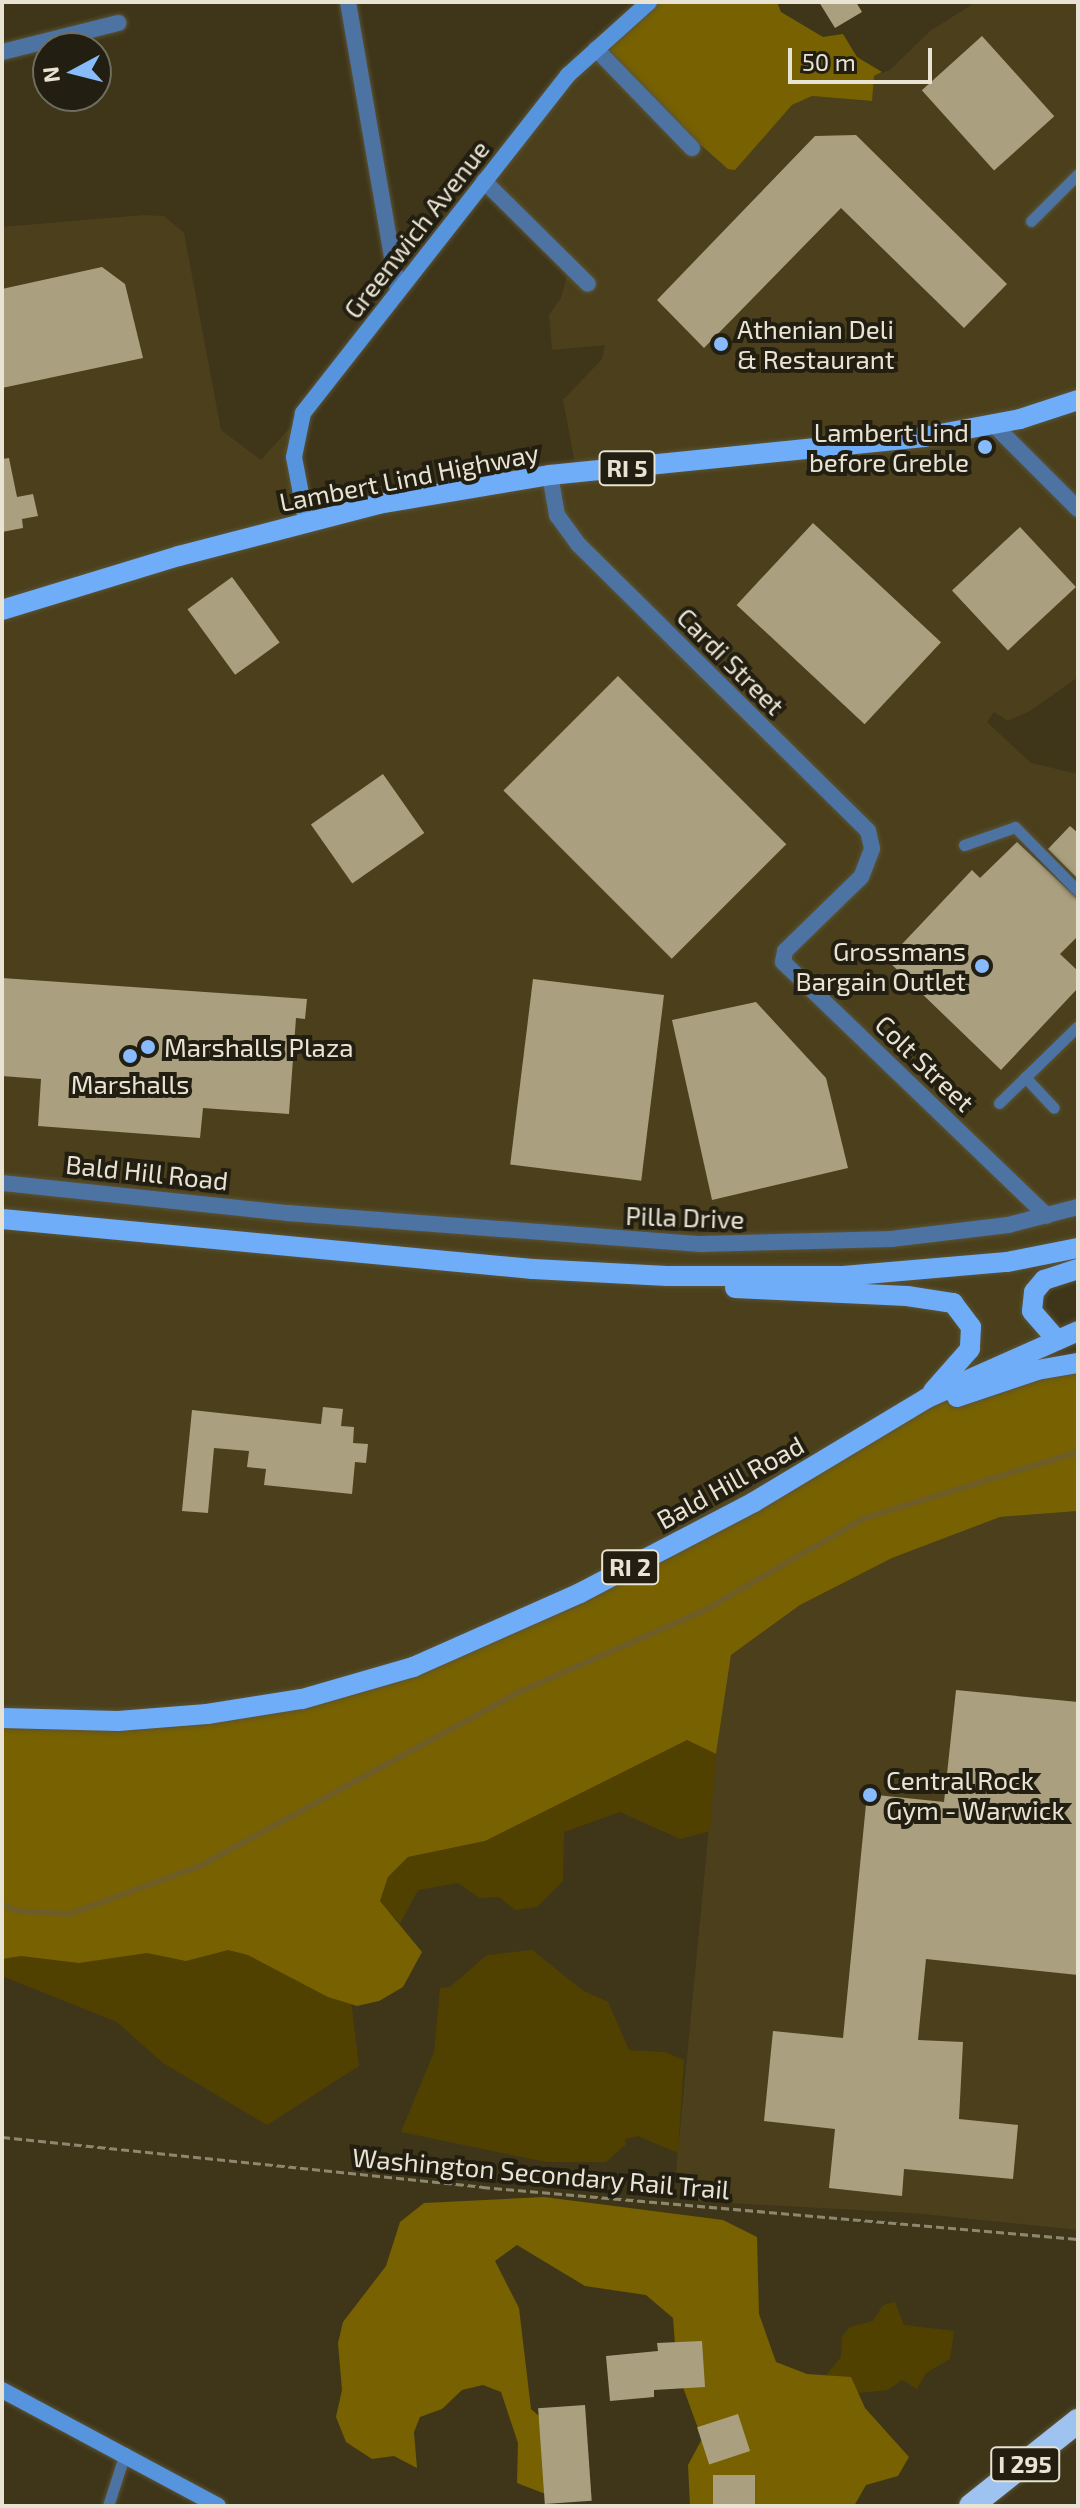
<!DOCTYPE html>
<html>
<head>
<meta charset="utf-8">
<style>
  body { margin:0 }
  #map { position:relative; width:1080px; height:2508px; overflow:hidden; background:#3f3619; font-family:"Exo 2",sans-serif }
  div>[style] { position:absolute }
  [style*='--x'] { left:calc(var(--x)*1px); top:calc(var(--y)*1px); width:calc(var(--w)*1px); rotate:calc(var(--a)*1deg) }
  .built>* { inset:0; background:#4b401b }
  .green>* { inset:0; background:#504100 }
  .forest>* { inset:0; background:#776100 }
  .stream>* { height:6px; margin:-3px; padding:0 3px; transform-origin:3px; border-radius:3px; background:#6e5d26 }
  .building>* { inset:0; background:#aaa080; transform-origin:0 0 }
  .path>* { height:3px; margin-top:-1.5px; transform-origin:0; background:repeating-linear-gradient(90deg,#8e8770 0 8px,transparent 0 12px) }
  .roads { filter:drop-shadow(0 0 2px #5a5237) drop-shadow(0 0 2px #5a5237) }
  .lane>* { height:11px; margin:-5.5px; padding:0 5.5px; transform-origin:5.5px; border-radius:5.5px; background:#4d73a2 }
  .street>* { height:16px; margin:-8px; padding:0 8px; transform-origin:8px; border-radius:8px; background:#4d73a2 }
  .secondary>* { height:16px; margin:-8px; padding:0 8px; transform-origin:8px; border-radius:8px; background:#5694de }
  .primary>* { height:20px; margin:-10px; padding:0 10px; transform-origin:10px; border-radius:10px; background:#6fadf9 }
  .highway>* { height:24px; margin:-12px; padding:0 12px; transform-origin:12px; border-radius:12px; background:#9fc3f1 }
  .dots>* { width:22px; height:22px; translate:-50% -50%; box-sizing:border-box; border:4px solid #221e11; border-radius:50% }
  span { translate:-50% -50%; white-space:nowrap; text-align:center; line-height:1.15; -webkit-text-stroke:8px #221e11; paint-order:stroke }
  .shield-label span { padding:2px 6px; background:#221e11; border:2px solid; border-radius:6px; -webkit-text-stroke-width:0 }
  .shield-label { font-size:24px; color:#e8e3d2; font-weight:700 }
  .street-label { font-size:26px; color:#e8e3d2 }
  .poi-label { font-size:26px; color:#e8e3d2 }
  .left { translate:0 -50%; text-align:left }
  .right { translate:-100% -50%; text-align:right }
  .frame { position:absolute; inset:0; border:4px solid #e8e3d2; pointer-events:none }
  .north { position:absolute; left:32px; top:32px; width:80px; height:80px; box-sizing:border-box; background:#221e11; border:2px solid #716d5e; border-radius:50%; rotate:263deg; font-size:22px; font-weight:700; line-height:32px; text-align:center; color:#e8e3d2 }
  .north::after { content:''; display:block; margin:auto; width:28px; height:36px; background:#87bbfb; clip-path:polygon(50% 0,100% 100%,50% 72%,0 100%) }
  .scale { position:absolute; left:788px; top:48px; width:144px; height:36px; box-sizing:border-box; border:4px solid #e8e3d2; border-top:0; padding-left:10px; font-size:24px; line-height:28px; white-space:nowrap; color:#e8e3d2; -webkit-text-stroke:6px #221e11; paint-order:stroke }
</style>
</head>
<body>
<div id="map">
  <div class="built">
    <div style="clip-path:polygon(976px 2px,1078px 2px,1078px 677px,1030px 711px,1008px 721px,994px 712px,987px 722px,1031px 763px,1078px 774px,1078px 1267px,1049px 1277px,1035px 1308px,1061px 1333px,754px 1501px,427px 1662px,254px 1706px,2px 1718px,2px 227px,144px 215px,164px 216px,184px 233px,221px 430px,261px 460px,295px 422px,298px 477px,310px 518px,576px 469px,563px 400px,602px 359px,605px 345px,552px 350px,549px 315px,561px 298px,572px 257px,490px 175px,602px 43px,668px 116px,734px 170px,792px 105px,812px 96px,871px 101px,874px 76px,890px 70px,930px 31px)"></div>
    <div style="clip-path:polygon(1078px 1511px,1078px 2230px,913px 2213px,692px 2201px,676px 2172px,716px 1754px,731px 1655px,800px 1605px,892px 1558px,1000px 1517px)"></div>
  </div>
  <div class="green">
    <div style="clip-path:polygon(869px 1548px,343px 1843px,346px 1959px,359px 2066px,267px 2125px,163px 2063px,117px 2022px,2px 1976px,2px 1832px)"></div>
    <div style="clip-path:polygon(687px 1740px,716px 1754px,710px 1831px,680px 1839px,620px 1812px,564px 1832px,563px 1881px,537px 1907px,515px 1910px,499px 1897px,480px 1898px,458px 1883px,418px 1890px,400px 1924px,380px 1901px,388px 1877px,408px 1857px,485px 1841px)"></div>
    <div style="clip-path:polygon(532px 1950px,582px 1990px,608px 2002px,629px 2050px,665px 2052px,684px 2060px,678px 2153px,638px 2136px,625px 2139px,626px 2144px,606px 2162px,546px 2162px,401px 2132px,434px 2052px,440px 1988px,450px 1987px,487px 1955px)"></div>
    <div style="clip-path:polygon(895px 2302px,904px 2325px,954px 2331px,950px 2359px,926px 2373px,917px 2389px,902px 2380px,888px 2390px,859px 2393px,826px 2375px,841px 2357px,842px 2336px,850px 2327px,873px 2321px,883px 2305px)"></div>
  </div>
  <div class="forest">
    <div style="clip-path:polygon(646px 2px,777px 2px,781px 12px,823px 37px,843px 34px,857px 57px,882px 72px,874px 76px,872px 101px,812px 96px,792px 105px,735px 170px,728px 169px,668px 116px,602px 43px)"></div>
    <div style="clip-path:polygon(1078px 1364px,1078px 1511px,1000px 1517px,892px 1558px,800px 1605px,731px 1655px,716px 1754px,687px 1740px,485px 1841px,408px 1857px,388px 1877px,380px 1901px,422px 1952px,403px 1987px,379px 2001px,357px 2006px,328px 1997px,248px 1955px,228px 1950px,186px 1961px,147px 1953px,79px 1963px,21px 1956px,2px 1959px,2px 1718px,103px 1721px,291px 1698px,533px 1618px,890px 1419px,1043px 1367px)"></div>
    <div style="clip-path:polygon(544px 2197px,723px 2220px,757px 2237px,759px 2314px,776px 2362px,807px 2374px,851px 2377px,865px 2408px,909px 2457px,898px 2476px,866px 2485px,854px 2506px,690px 2506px,688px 2465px,702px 2439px,677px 2371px,673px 2318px,646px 2295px,585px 2286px,517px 2245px,495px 2261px,519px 2308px,531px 2409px,581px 2453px,569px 2470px,548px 2495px,517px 2483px,518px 2443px,501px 2392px,483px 2385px,462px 2390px,442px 2409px,420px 2417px,414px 2432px,417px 2468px,394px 2456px,372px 2459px,346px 2442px,336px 2417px,342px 2390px,338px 2343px,343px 2322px,386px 2266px,400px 2222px,424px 2203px)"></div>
  </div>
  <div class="stream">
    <div style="--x:2;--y:1904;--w:17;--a:25"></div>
    <div style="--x:17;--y:1911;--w:53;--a:3.2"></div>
    <div style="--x:70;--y:1914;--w:139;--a:-20.3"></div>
    <div style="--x:200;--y:1866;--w:363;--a:-28.6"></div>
    <div style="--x:519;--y:1692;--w:201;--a:-23.8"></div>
    <div style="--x:703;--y:1611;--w:187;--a:-29.9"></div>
    <div style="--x:865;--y:1518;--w:223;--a:-17.2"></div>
  </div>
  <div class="building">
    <div style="clip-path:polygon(819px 2px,856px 2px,862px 12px,835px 28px)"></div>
    <div style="left:982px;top:36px;width:108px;height:81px;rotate:48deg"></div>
    <div style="clip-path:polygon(856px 135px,1007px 284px,964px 328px,841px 208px,704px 348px,657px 300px,815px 136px)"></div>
    <div style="clip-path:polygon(102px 267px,125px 284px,143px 358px,2px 388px,2px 289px)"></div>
    <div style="clip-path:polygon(9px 458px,17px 497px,33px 494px,38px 516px,22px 519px,23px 528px,2px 532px,2px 459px)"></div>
    <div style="left:813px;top:523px;width:175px;height:112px;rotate:43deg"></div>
    <div style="left:1020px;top:527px;width:82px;height:93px;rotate:47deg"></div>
    <div style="left:232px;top:577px;width:81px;height:55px;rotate:54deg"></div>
    <div style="left:618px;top:676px;width:238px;height:162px;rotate:45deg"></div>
    <div style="left:383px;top:774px;width:72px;height:88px;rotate:55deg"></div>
    <div style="clip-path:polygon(1070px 826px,1078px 833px,1078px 879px,1048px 849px)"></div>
    <div style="clip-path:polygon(1017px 842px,1078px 899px,1078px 936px,1060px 954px,1078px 971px,1078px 988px,1001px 1070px,887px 960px,972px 870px,980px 878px)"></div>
    <div style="clip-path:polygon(2px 978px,307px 999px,305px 1019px,296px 1018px,289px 1114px,203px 1108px,200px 1138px,38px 1126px,41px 1079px,2px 1076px)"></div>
    <div style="left:533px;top:979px;width:132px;height:187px;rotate:7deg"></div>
    <div style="clip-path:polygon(756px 1002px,826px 1078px,848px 1168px,712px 1200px,672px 1020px)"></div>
    <div style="clip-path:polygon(323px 1407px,343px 1409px,341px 1426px,354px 1427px,353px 1443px,368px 1444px,366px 1463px,355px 1462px,352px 1494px,264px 1485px,266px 1469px,247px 1467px,249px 1451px,214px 1448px,208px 1513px,182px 1511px,192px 1410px,321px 1424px)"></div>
    <div style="clip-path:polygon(956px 1690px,1078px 1702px,1078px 1975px,926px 1959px,918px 2040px,963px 2042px,959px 2119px,1018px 2125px,1013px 2179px,904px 2169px,902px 2196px,829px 2188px,835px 2129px,764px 2121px,773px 2031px,843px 2038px,867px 1794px,944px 1802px)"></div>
    <div style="clip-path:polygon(702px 2341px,705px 2387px,654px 2390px,654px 2397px,610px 2401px,606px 2356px,658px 2351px,657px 2343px)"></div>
    <div style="left:585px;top:2405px;width:96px;height:47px;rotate:86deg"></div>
    <div style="left:738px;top:2414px;width:39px;height:43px;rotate:72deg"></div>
    <div style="left:713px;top:2475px;width:42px;height:31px"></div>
  </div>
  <div class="path">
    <div style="--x:2;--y:2137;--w:483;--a:5.9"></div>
    <div style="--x:482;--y:2187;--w:598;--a:4.99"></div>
  </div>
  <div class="roads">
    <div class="lane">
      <div style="--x:1031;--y:221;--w:66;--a:-45"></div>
      <div style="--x:964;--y:845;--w:54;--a:-19.4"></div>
      <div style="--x:1015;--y:827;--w:90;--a:45.5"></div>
      <div style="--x:1025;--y:1077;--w:42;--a:46.9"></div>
      <div style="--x:999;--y:1103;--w:110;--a:-44.3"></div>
      <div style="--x:108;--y:2506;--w:56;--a:-72.2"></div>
    </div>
    <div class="street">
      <div style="--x:348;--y:2;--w:292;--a:80.2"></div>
      <div style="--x:596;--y:49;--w:138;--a:45.9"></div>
      <div style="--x:2;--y:52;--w:120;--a:-14"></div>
      <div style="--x:484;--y:181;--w:146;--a:44.7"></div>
      <div style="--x:993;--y:424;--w:120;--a:45"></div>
      <div style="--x:550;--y:475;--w:41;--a:80.1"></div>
      <div style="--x:557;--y:515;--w:37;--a:54"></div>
      <div style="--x:579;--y:545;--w:407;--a:44.7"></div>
      <div style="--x:868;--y:831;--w:18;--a:77"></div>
      <div style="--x:872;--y:849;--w:30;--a:111"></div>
      <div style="--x:861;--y:877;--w:106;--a:135.8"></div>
      <div style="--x:785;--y:951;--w:11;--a:100"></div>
      <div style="--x:783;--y:962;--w:366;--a:43.9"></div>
      <div style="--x:2;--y:1183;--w:287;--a:6"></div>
      <div style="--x:287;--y:1213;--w:415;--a:4.3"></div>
      <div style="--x:701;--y:1244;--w:190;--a:-1.5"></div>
      <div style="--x:891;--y:1239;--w:118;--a:-6.8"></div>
      <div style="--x:1008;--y:1225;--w:72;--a:-14.4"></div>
    </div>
    <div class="secondary">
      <div style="--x:306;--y:520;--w:64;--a:-100.8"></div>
      <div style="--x:294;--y:457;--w:45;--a:-78.4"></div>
      <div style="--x:303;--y:413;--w:429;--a:-51.9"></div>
      <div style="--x:568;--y:75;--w:109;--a:-42"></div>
      <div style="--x:2;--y:2390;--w:245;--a:28.2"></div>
    </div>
    <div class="primary">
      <div style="--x:2;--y:610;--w:185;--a:-17"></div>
      <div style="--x:179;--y:556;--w:206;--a:-14.6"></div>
      <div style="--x:378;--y:504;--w:174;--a:-9.6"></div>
      <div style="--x:550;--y:475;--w:376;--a:-5.8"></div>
      <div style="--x:924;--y:437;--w:98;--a:-10.6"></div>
      <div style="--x:1020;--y:419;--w:61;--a:-18.1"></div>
      <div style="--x:2;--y:1219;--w:533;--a:5.38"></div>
      <div style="--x:533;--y:1269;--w:134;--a:3"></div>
      <div style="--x:667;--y:1276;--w:176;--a:0"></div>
      <div style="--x:843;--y:1276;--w:165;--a:-4.9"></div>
      <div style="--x:1007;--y:1262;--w:72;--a:-11.2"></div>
      <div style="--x:735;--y:1288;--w:172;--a:2.7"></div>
      <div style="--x:907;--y:1296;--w:47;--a:8.7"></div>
      <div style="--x:953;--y:1303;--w:30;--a:53"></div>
      <div style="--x:971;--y:1327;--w:22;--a:93"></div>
      <div style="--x:970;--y:1349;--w:56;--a:131.4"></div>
      <div style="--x:1057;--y:1340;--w:38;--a:-131"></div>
      <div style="--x:1032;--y:1311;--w:19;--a:-84"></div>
      <div style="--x:1034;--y:1292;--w:16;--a:-50"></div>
      <div style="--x:1044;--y:1280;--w:36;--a:-18"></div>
      <div style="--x:957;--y:1397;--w:84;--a:-18.6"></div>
      <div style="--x:1037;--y:1370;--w:42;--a:-9.7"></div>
      <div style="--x:2;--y:1718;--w:116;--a:1.5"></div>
      <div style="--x:118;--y:1721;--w:89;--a:-4.5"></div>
      <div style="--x:207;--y:1714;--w:96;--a:-9"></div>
      <div style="--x:302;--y:1699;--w:116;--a:-16.1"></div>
      <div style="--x:413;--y:1667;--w:183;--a:-23.9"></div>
      <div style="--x:580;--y:1593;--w:196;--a:-27.6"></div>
      <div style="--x:754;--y:1502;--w:202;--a:-31"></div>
      <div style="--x:927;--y:1398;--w:165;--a:-23.9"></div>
    </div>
    <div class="highway">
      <div style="--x:971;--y:2506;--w:137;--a:-38.5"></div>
    </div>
  </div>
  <div class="dots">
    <div style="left:721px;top:344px;background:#87bbfb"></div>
    <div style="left:985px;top:447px;background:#87bbfb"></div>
    <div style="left:982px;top:966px;background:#87bbfb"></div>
    <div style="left:148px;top:1047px;background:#87bbfb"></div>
    <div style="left:130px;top:1056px;background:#87bbfb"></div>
    <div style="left:870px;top:1795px;background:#87bbfb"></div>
  </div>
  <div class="shield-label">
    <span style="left:627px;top:468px">RI 5</span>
    <span style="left:630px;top:1567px">RI 2</span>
    <span style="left:1025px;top:2464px">I 295</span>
  </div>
  <div class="street-label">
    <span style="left:416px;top:229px;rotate:-52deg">Greenwich Avenue</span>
    <span style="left:409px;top:477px;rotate:-11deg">Lambert Lind Highway</span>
    <span style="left:731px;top:661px;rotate:45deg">Cardi Street</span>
    <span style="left:925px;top:1063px;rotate:44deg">Colt Street</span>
    <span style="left:147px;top:1172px;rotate:6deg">Bald Hill Road</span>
    <span style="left:685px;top:1217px;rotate:2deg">Pilla Drive</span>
    <span style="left:730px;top:1482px;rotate:-29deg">Bald Hill Road</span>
    <span style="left:541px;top:2173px;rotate:5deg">Washington Secondary Rail Trail</span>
  </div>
  <div class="poi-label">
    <span class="left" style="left:737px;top:344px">Athenian Deli<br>&amp; Restaurant</span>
    <span class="right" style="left:969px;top:447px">Lambert Lind<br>before Greble</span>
    <span class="right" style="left:966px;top:966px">Grossmans<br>Bargain Outlet</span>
    <span class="left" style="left:164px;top:1047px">Marshalls Plaza</span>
    <span style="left:130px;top:1084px">Marshalls</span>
    <span class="left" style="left:886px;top:1795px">Central Rock<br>Gym - Warwick</span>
  </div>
  <div class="frame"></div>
  <div class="north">N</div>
  <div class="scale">50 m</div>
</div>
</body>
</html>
